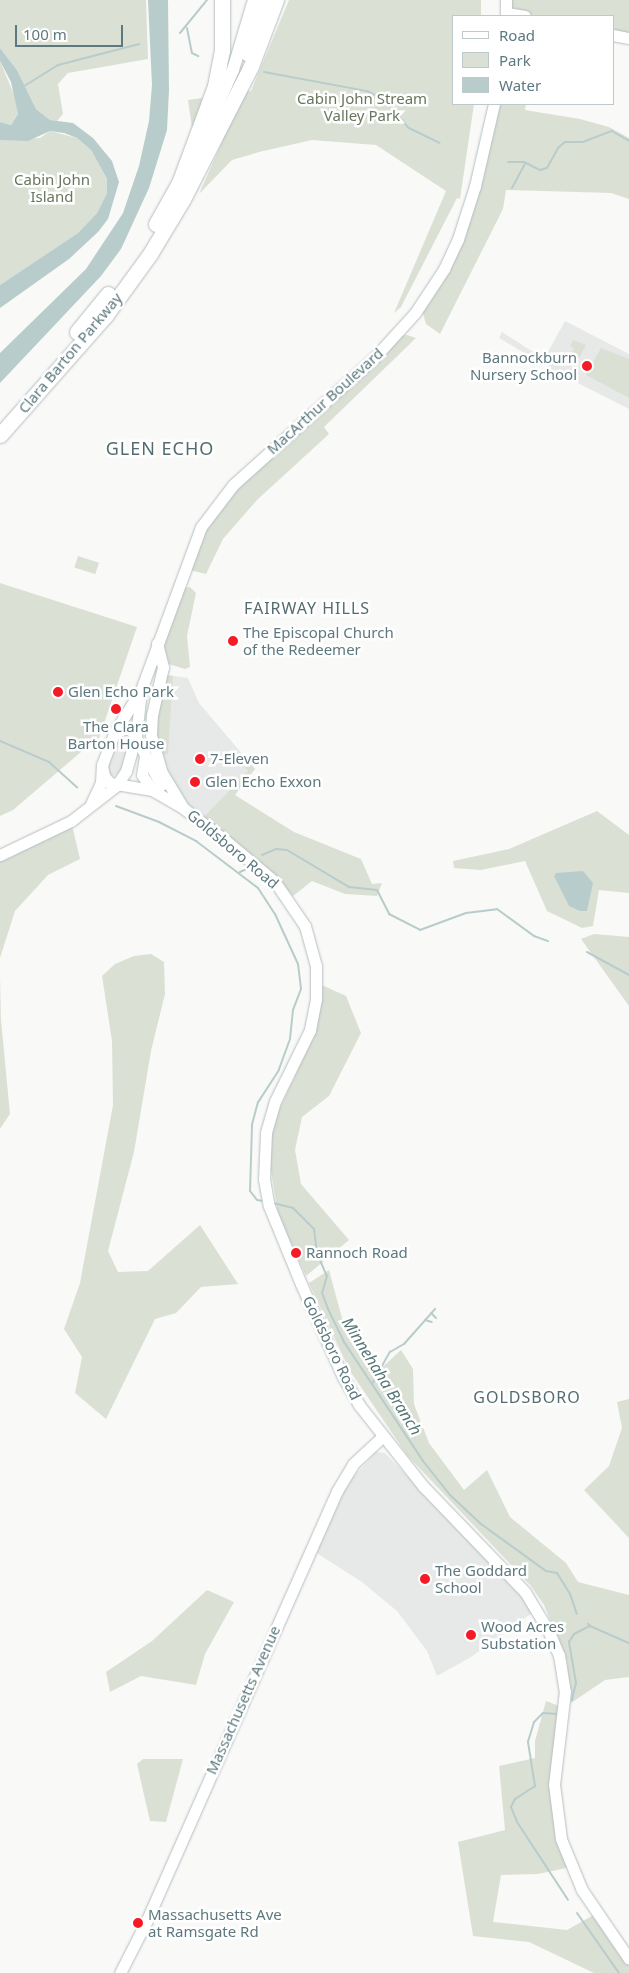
<!DOCTYPE html>
<html>
<head>
<meta charset="utf-8">
<style>
  body { margin:0 }
  #map { position:relative; width:629px; height:1973px; overflow:hidden; background:#f9f9f7; font-family:"Noto Sans",sans-serif }
  div>[style] { position:absolute }
  [style*='--x'] { left:calc(var(--x)*1px); top:calc(var(--y)*1px); width:calc(var(--w)*1px); rotate:calc(var(--a)*1deg) }
  .built>* { inset:0; background:#e7e9e8 }
  .green>* { inset:0; background:#dbe0d5; transform-origin:0 0 }
  .water>* { inset:0; background:#b8cccc }
  .stream>* { height:2px; margin:-1px; padding:0 1px; transform-origin:1px; border-radius:1px; background:#b8cccc }
  .roads { filter:drop-shadow(0 0 1px #b4bec0) drop-shadow(0 0 1px #b4bec0) }
  .secondary>* { height:11px; margin:-5.5px; padding:0 5.5px; transform-origin:5.5px; border-radius:5.5px; background:#fff }
  .primary>* { height:12px; margin:-6px; padding:0 6px; transform-origin:6px; border-radius:6px; background:#fff }
  .highway>* { height:15px; margin:-7.5px; padding:0 7.5px; transform-origin:7.5px; border-radius:7.5px; background:#fff }
  .dots>* { width:14px; height:14px; translate:-50% -50%; box-sizing:border-box; border:2px solid #fff; border-radius:50% }
  span { translate:-50% -50%; white-space:nowrap; text-align:center; line-height:1.15; -webkit-text-stroke:5px #fff; paint-order:stroke }
  .park-label { font-size:15px; color:#69765d }
  .street-label { font-size:15px; color:#5d797f }
  .poi-label { font-size:15px; color:#5d797f }
  .right { translate:-100% -50%; text-align:right }
  .left { translate:0 -50%; text-align:left }
  .neighbourhood-label { font-size:16px; color:#546b6f; letter-spacing:1px }
  .water-label { font-size:16px; color:#577776; font-style:italic }
  .quarter-label { font-size:18px; color:#546b6f; letter-spacing:1px }
  .legend { position:absolute; left:452px; top:15px; width:162px; height:90px; box-sizing:border-box; background:#fff; border:1px solid #bec9cc; margin:0; padding:6px 9px; list-style:none; font-size:15px; color:#5d797f }
  .legend li { display:flex; align-items:center; gap:10px; height:25px }
  .legend b { width:25px; border:1px solid #bec9cc }
  .scale { position:absolute; left:15px; top:25px; width:108px; height:22px; box-sizing:border-box; border:2px solid #5d797f; border-top:0; padding-left:6px; font-size:15px; line-height:18px; white-space:nowrap; color:#5d797f; -webkit-text-stroke:4px #fff; paint-order:stroke }
</style>
</head>
<body>
<div id="map">
  <div class="built">
    <div style="clip-path:polygon(565px 321px,629px 354px,629px 409px,556px 372px,499px 338px,502px 332px,544px 359px)"></div>
    <div style="clip-path:polygon(167px 675px,188px 678px,199px 703px,255px 769px,211px 825px,174px 791px,161px 770px)"></div>
    <div style="clip-path:polygon(125px 734px,130px 742px,124px 764px,119px 774px,112px 776px,107px 768px,108px 758px,118px 736px)"></div>
    <div style="clip-path:polygon(376px 1452px,385px 1453px,520px 1594px,532px 1613px,471px 1657px,437px 1676px,427px 1651px,397px 1611px,362px 1582px,315px 1552px,347px 1484px)"></div>
  </div>
  <div class="green">
    <div style="clip-path:polygon(0 0,146px 0,148px 59px,68px 73px,58px 84px,63px 114px,57px 121px,50px 120px,36px 109px,17px 70px,0 48px)"></div>
    <div style="clip-path:polygon(289px 0,481px 0,481px 16px,453px 16px,453px 104px,474px 104px,460px 199px,457px 198px,401px 307px,394px 313px,446px 191px,376px 145px,312px 140px,259px 152px,232px 160px,199px 194px,223px 140px,217px 142px,192px 128px,188px 100px,251px 91px)"></div>
    <div style="clip-path:polygon(506px 0,629px 0,629px 38px,613px 35px,613px 16px,525px 16px,507px 13px)"></div>
    <div style="clip-path:polygon(0 61px,15px 97px,18px 114px,11px 125px,0 122px)"></div>
    <div style="clip-path:polygon(497px 104px,526px 104px,525px 110px,580px 119px,609px 127px,629px 138px,629px 199px,611px 193px,506px 190px,503px 209px,440px 334px,426px 324px,422px 310px,445px 275px)"></div>
    <div style="clip-path:polygon(50px 131px,77px 138px,91px 150px,107px 179px,107px 193px,97px 213px,78px 233px,0 285px,0 140px,40px 138px)"></div>
    <div style="clip-path:polygon(407px 335px,416px 338px,324px 427px,329px 434px,257px 500px,223px 539px,206px 574px,189px 570px,202px 534px,225px 500px,400px 336px)"></div>
    <div style="clip-path:polygon(573px 340px,586px 345px,578px 360px,570px 355px,574px 348px,570px 346px)"></div>
    <div style="clip-path:polygon(601px 348px,629px 359px,629px 398px,586px 375px)"></div>
    <div style="left:78px;top:556px;width:22px;height:12px;rotate:18deg"></div>
    <div style="clip-path:polygon(0 583px,137px 627px,98px 741px,81px 752px,13px 810px,0 816px)"></div>
    <div style="clip-path:polygon(190px 587px,196px 593px,187px 636px,190px 667px,185px 669px,169px 664px,163px 645px,183px 588px)"></div>
    <div style="clip-path:polygon(166px 675px,173px 676px,168px 754px,161px 755px,154px 730px)"></div>
    <div style="clip-path:polygon(243px 755px,255px 769px,235px 795px,294px 832px,361px 859px,372px 884px,382px 883px,377px 896px,345px 894px,312px 881px,293px 896px,269px 869px,204px 817px,248px 771px,237px 759px)"></div>
    <div style="clip-path:polygon(597px 811px,629px 835px,629px 893px,599px 890px,593px 926px,582px 928px,547px 911px,525px 861px,481px 870px,454px 868px,453px 861px,509px 849px)"></div>
    <div style="clip-path:polygon(71px 821px,80px 859px,48px 875px,15px 911px,0 958px,0 855px)"></div>
    <div style="clip-path:polygon(594px 934px,629px 937px,629px 1006px,581px 939px)"></div>
    <div style="clip-path:polygon(151px 954px,164px 962px,165px 994px,151px 1051px,134px 1152px,108px 1251px,118px 1272px,148px 1271px,200px 1225px,238px 1284px,201px 1287px,176px 1313px,155px 1319px,106px 1419px,75px 1393px,82px 1357px,64px 1329px,80px 1283px,113px 1105px,112px 1041px,102px 976px,115px 964px,134px 956px)"></div>
    <div style="clip-path:polygon(0 976px,1px 1020px,10px 1114px,0 1129px)"></div>
    <div style="clip-path:polygon(322px 985px,346px 996px,361px 1033px,329px 1096px,302px 1117px,295px 1150px,301px 1184px,349px 1240px,306px 1276px,278px 1214px,269px 1158px,274px 1121px,314px 1035px)"></div>
    <div style="clip-path:polygon(329px 1270px,343px 1322px,376px 1373px,401px 1350px,413px 1369px,414px 1404px,429px 1443px,464px 1490px,487px 1470px,510px 1517px,566px 1563px,578px 1582px,629px 1595px,629px 1677px,605px 1680px,571px 1703px,567px 1661px,544px 1605px,531px 1586px,407px 1455px,350px 1371px,309px 1283px)"></div>
    <div style="clip-path:polygon(629px 1399px,629px 1538px,584px 1490px,609px 1466px,622px 1428px,617px 1402px)"></div>
    <div style="clip-path:polygon(207px 1590px,234px 1602px,205px 1654px,196px 1685px,141px 1676px,110px 1692px,106px 1672px,152px 1641px)"></div>
    <div style="clip-path:polygon(546px 1701px,564px 1708px,555px 1775px,571px 1867px,538px 1874px,501px 1875px,493px 1922px,567px 1930px,597px 1913px,629px 1963px,629px 1973px,594px 1973px,529px 1942px,473px 1936px,458px 1842px,505px 1830px,499px 1766px,535px 1758px,535px 1741px)"></div>
    <div style="clip-path:polygon(143px 1759px,183px 1759px,166px 1822px,150px 1821px,137px 1764px)"></div>
  </div>
  <div class="water">
    <div style="clip-path:polygon(148px 0,168px 0,169px 90px,167px 130px,149px 188px,121px 249px,101px 276px,0 383px,0 353px,86px 269px,123px 213px,139px 166px,149px 121px,152px 85px)"></div>
    <div style="clip-path:polygon(0 48px,17px 70px,36px 109px,50px 120px,73px 123px,93px 138px,112px 161px,119px 182px,108px 219px,98px 232px,69px 259px,0 308px,0 285px,78px 233px,97px 213px,107px 193px,107px 179px,91px 150px,77px 138px,64px 133px,50px 131px,28px 141px,0 140px,0 122px,11px 125px,18px 114px,11px 82px,0 61px)"></div>
    <div style="clip-path:polygon(583px 871px,593px 883px,587px 911px,580px 911px,569px 906px,554px 876px,556px 873px)"></div>
  </div>
  <div class="stream">
    <div style="--x:187;--y:28;--w:25;--a:79"></div>
    <div style="--x:192;--y:53;--w:7;--a:27"></div>
    <div style="--x:180;--y:33;--w:43;--a:-50.7"></div>
    <div style="--x:264;--y:72;--w:105;--a:10.5"></div>
    <div style="--x:367;--y:91;--w:21;--a:28"></div>
    <div style="--x:386;--y:101;--w:35;--a:50"></div>
    <div style="--x:409;--y:128;--w:34;--a:26"></div>
    <div style="--x:21;--y:88;--w:44;--a:-31.9"></div>
    <div style="--x:58;--y:65;--w:84;--a:-14.5"></div>
    <div style="--x:508;--y:162;--w:16;--a:0"></div>
    <div style="--x:524;--y:162;--w:18;--a:27"></div>
    <div style="--x:540;--y:170;--w:7;--a:-16"></div>
    <div style="--x:547;--y:168;--w:23;--a:-61"></div>
    <div style="--x:558;--y:148;--w:9;--a:-41"></div>
    <div style="--x:565;--y:142;--w:18;--a:0"></div>
    <div style="--x:583;--y:142;--w:31;--a:-21"></div>
    <div style="--x:612;--y:131;--w:20;--a:30"></div>
    <div style="--x:512;--y:188;--w:27;--a:-62"></div>
    <div style="--x:0;--y:741;--w:53;--a:23.2"></div>
    <div style="--x:49;--y:762;--w:38;--a:42"></div>
    <div style="--x:116;--y:806;--w:46;--a:20.4"></div>
    <div style="--x:159;--y:822;--w:42;--a:27.2"></div>
    <div style="--x:196;--y:841;--w:78;--a:37.2"></div>
    <div style="--x:258;--y:888;--w:31;--a:57"></div>
    <div style="--x:275;--y:914;--w:55;--a:65.3"></div>
    <div style="--x:298;--y:964;--w:25;--a:83"></div>
    <div style="--x:301;--y:989;--w:22;--a:111"></div>
    <div style="--x:293;--y:1010;--w:29;--a:96"></div>
    <div style="--x:290;--y:1039;--w:33;--a:110"></div>
    <div style="--x:279;--y:1070;--w:38;--a:123"></div>
    <div style="--x:258;--y:1102;--w:24;--a:105"></div>
    <div style="--x:252;--y:1125;--w:66;--a:91.7"></div>
    <div style="--x:250;--y:1191;--w:11;--a:52"></div>
    <div style="--x:257;--y:1200;--w:6;--a:9"></div>
    <div style="--x:262;--y:855;--w:15;--a:-23"></div>
    <div style="--x:276;--y:849;--w:11;--a:5"></div>
    <div style="--x:287;--y:850;--w:72;--a:30.8"></div>
    <div style="--x:349;--y:887;--w:28;--a:6"></div>
    <div style="--x:377;--y:890;--w:27;--a:63"></div>
    <div style="--x:389;--y:914;--w:35;--a:27"></div>
    <div style="--x:420;--y:930;--w:49;--a:-20.3"></div>
    <div style="--x:466;--y:913;--w:31;--a:-7"></div>
    <div style="--x:497;--y:909;--w:46;--a:36.1"></div>
    <div style="--x:534;--y:936;--w:15;--a:20"></div>
    <div style="--x:240;--y:872;--w:10;--a:-24"></div>
    <div style="--x:587;--y:952;--w:48;--a:28.7"></div>
    <div style="--x:273;--y:1203;--w:21;--a:14"></div>
    <div style="--x:293;--y:1208;--w:30;--a:45"></div>
    <div style="--x:314;--y:1229;--w:24;--a:83"></div>
    <div style="--x:317;--y:1253;--w:25;--a:67"></div>
    <div style="--x:327;--y:1276;--w:18;--a:106"></div>
    <div style="--x:322;--y:1293;--w:17;--a:69"></div>
    <div style="--x:328;--y:1309;--w:37;--a:64"></div>
    <div style="--x:344;--y:1342;--w:143;--a:56.4"></div>
    <div style="--x:423;--y:1461;--w:43;--a:51.5"></div>
    <div style="--x:450;--y:1495;--w:42;--a:43.1"></div>
    <div style="--x:481;--y:1524;--w:80;--a:35.9"></div>
    <div style="--x:546;--y:1571;--w:11;--a:10"></div>
    <div style="--x:557;--y:1573;--w:25;--a:58"></div>
    <div style="--x:570;--y:1594;--w:21;--a:71"></div>
    <div style="--x:431;--y:1313;--w:7;--a:45"></div>
    <div style="--x:425;--y:1320;--w:7;--a:16"></div>
    <div style="--x:372;--y:1384;--w:37;--a:-61"></div>
    <div style="--x:390;--y:1352;--w:16;--a:-30"></div>
    <div style="--x:404;--y:1344;--w:47;--a:-48.5"></div>
    <div style="--x:590;--y:1626;--w:43;--a:23.6"></div>
    <div style="--x:572;--y:1700;--w:17;--a:-77"></div>
    <div style="--x:576;--y:1683;--w:42;--a:-99.7"></div>
    <div style="--x:569;--y:1642;--w:9;--a:-58"></div>
    <div style="--x:574;--y:1634;--w:18;--a:-27"></div>
    <div style="--x:590;--y:1626;--w:3;--a:-135"></div>
    <div style="--x:557;--y:1714;--w:14;--a:-176"></div>
    <div style="--x:543;--y:1713;--w:13;--a:135"></div>
    <div style="--x:534;--y:1722;--w:21;--a:107"></div>
    <div style="--x:528;--y:1742;--w:45;--a:81"></div>
    <div style="--x:535;--y:1786;--w:24;--a:147"></div>
    <div style="--x:515;--y:1799;--w:9;--a:117"></div>
    <div style="--x:511;--y:1807;--w:16;--a:68"></div>
    <div style="--x:517;--y:1822;--w:93;--a:56.8"></div>
    <div style="--x:577;--y:1913;--w:73;--a:55"></div>
  </div>
  <div class="roads">
    <div class="secondary">
      <div style="--x:506;--y:0;--w:16;--a:90"></div>
      <div style="--x:507;--y:13;--w:18;--a:9"></div>
      <div style="--x:613;--y:35;--w:16;--a:11"></div>
      <div style="--x:157;--y:643;--w:25;--a:76"></div>
      <div style="--x:163;--y:667;--w:49;--a:102.9"></div>
      <div style="--x:152;--y:715;--w:20;--a:93"></div>
      <div style="--x:151;--y:735;--w:37;--a:74"></div>
      <div style="--x:161;--y:771;--w:41;--a:59"></div>
      <div style="--x:114;--y:733;--w:14;--a:-21"></div>
      <div style="--x:127;--y:728;--w:7;--a:34"></div>
      <div style="--x:133;--y:732;--w:60;--a:62.2"></div>
      <div style="--x:145;--y:756;--w:19;--a:99"></div>
      <div style="--x:142;--y:775;--w:18;--a:56"></div>
      <div style="--x:102;--y:765;--w:11;--a:80"></div>
      <div style="--x:104;--y:776;--w:9;--a:49"></div>
      <div style="--x:110;--y:783;--w:43;--a:9.5"></div>
      <div style="--x:152;--y:790;--w:36;--a:30"></div>
      <div style="--x:183;--y:808;--w:53;--a:37.3"></div>
      <div style="--x:225;--y:840;--w:65;--a:40"></div>
      <div style="--x:275;--y:882;--w:53;--a:55.7"></div>
      <div style="--x:305;--y:926;--w:41;--a:74.6"></div>
      <div style="--x:316;--y:966;--w:33;--a:90"></div>
      <div style="--x:316;--y:999;--w:32;--a:101"></div>
      <div style="--x:310;--y:1030;--w:79;--a:116.2"></div>
      <div style="--x:275;--y:1101;--w:33;--a:106"></div>
      <div style="--x:266;--y:1133;--w:46;--a:92.5"></div>
      <div style="--x:264;--y:1179;--w:27;--a:80"></div>
      <div style="--x:269;--y:1206;--w:84;--a:67.7"></div>
      <div style="--x:301;--y:1284;--w:102;--a:65.7"></div>
      <div style="--x:343;--y:1377;--w:32;--a:60"></div>
      <div style="--x:359;--y:1405;--w:103;--a:51.7"></div>
      <div style="--x:423;--y:1486;--w:147;--a:46.1"></div>
      <div style="--x:525;--y:1592;--w:47;--a:59"></div>
      <div style="--x:549;--y:1632;--w:25;--a:67"></div>
      <div style="--x:559;--y:1655;--w:36;--a:81"></div>
      <div style="--x:565;--y:1691;--w:94;--a:96.7"></div>
      <div style="--x:554;--y:1784;--w:55;--a:82.7"></div>
      <div style="--x:561;--y:1839;--w:55;--a:67.6"></div>
      <div style="--x:582;--y:1890;--w:83;--a:55.7"></div>
      <div style="--x:91;--y:804;--w:23;--a:-65"></div>
      <div style="--x:101;--y:783;--w:18;--a:-87"></div>
      <div style="--x:102;--y:765;--w:34;--a:-69"></div>
      <div style="--x:114;--y:733;--w:51;--a:-57.9"></div>
      <div style="--x:0;--y:855;--w:79;--a:-25.6"></div>
      <div style="--x:71;--y:821;--w:57;--a:-37.9"></div>
      <div style="--x:116;--y:786;--w:18;--a:-56"></div>
      <div style="--x:126;--y:771;--w:35;--a:-74"></div>
      <div style="--x:136;--y:737;--w:47;--a:-83.9"></div>
      <div style="--x:141;--y:690;--w:174;--a:-69.8"></div>
      <div style="--x:201;--y:527;--w:53;--a:-52.7"></div>
      <div style="--x:233;--y:485;--w:190;--a:-42"></div>
      <div style="--x:374;--y:358;--w:61;--a:-47.7"></div>
      <div style="--x:415;--y:313;--w:53;--a:-56.6"></div>
      <div style="--x:444;--y:269;--w:33;--a:-65"></div>
      <div style="--x:458;--y:239;--w:56;--a:-72.2"></div>
      <div style="--x:475;--y:186;--w:84;--a:-77"></div>
      <div style="--x:120;--y:1973;--w:57;--a:-63"></div>
      <div style="--x:146;--y:1922;--w:471;--a:-66.1"></div>
      <div style="--x:337;--y:1491;--w:31;--a:-59"></div>
      <div style="--x:353;--y:1464;--w:40;--a:-43"></div>
    </div>
    <div class="primary">
      <div style="--x:247;--y:55;--w:57;--a:-73.8"></div>
      <div style="--x:195;--y:156;--w:94;--a:-66.2"></div>
      <div style="--x:233;--y:70;--w:73;--a:-73.3"></div>
    </div>
    <div class="highway">
      <div style="--x:156;--y:224;--w:47;--a:-60.7"></div>
      <div style="--x:179;--y:183;--w:103;--a:-69.6"></div>
      <div style="--x:215;--y:86;--w:36;--a:-79"></div>
      <div style="--x:222;--y:51;--w:51;--a:-90"></div>
      <div style="--x:77;--y:332;--w:49;--a:-50.8"></div>
      <div style="--x:0;--y:435;--w:159;--a:-48.6"></div>
      <div style="--x:105;--y:316;--w:77;--a:-54"></div>
      <div style="--x:150;--y:254;--w:64;--a:-59"></div>
      <div style="--x:183;--y:199;--w:149;--a:-62.9"></div>
      <div style="--x:251;--y:66;--w:71;--a:-69.3"></div>
    </div>
  </div>
  <div class="dots">
    <div style="left:587px;top:366px;background:#f51b26"></div>
    <div style="left:233px;top:641px;background:#f51b26"></div>
    <div style="left:58px;top:692px;background:#f51b26"></div>
    <div style="left:116px;top:709px;background:#f51b26"></div>
    <div style="left:200px;top:759px;background:#f51b26"></div>
    <div style="left:195px;top:782px;background:#f51b26"></div>
    <div style="left:296px;top:1253px;background:#f51b26"></div>
    <div style="left:425px;top:1579px;background:#f51b26"></div>
    <div style="left:471px;top:1635px;background:#f51b26"></div>
    <div style="left:138px;top:1923px;background:#f51b26"></div>
  </div>
  <div class="park-label">
    <span style="left:362px;top:107px">Cabin John Stream<br>Valley Park</span>
    <span style="left:52px;top:188px">Cabin John<br>Island</span>
  </div>
  <div class="street-label">
    <span style="left:70px;top:353px;rotate:-50deg">Clara Barton Parkway</span>
    <span style="left:325px;top:401px;rotate:-42deg">MacArthur Boulevard</span>
    <span style="left:233px;top:849px;rotate:40deg">Goldsboro Road</span>
    <span style="left:332px;top:1348px;rotate:64deg">Goldsboro Road</span>
    <span style="left:243px;top:1700px;rotate:-66deg">Massachusetts Avenue</span>
  </div>
  <div class="poi-label">
    <span class="right" style="left:577px;top:366px">Bannockburn<br>Nursery School</span>
    <span class="left" style="left:243px;top:641px">The Episcopal Church<br>of the Redeemer</span>
    <span class="left" style="left:68px;top:692px">Glen Echo Park</span>
    <span style="left:116px;top:735px">The Clara<br>Barton House</span>
    <span class="left" style="left:210px;top:759px">7-Eleven</span>
    <span class="left" style="left:205px;top:782px">Glen Echo Exxon</span>
    <span class="left" style="left:306px;top:1253px">Rannoch Road</span>
    <span class="left" style="left:435px;top:1579px">The Goddard<br>School</span>
    <span class="left" style="left:481px;top:1635px">Wood Acres<br>Substation</span>
    <span class="left" style="left:148px;top:1923px">Massachusetts Ave<br>at Ramsgate Rd</span>
  </div>
  <div class="neighbourhood-label">
    <span style="left:307px;top:608px">FAIRWAY HILLS</span>
    <span style="left:527px;top:1397px">GOLDSBORO</span>
  </div>
  <div class="water-label">
    <span style="left:382px;top:1376px;rotate:58deg">Minnehaha Branch</span>
  </div>
  <div class="quarter-label">
    <span style="left:160px;top:448px">GLEN ECHO</span>
  </div>
  <ul class="legend">
  <li><b style="height:6px;background:#fff"></b>Road</li>
  <li><b style="height:14px;background:#dbe0d5"></b>Park</li>
  <li><b style="height:14px;background:#b8cccc"></b>Water</li>
  </ul>
  <div class="scale">100 m</div>
</div>
</body>
</html>
